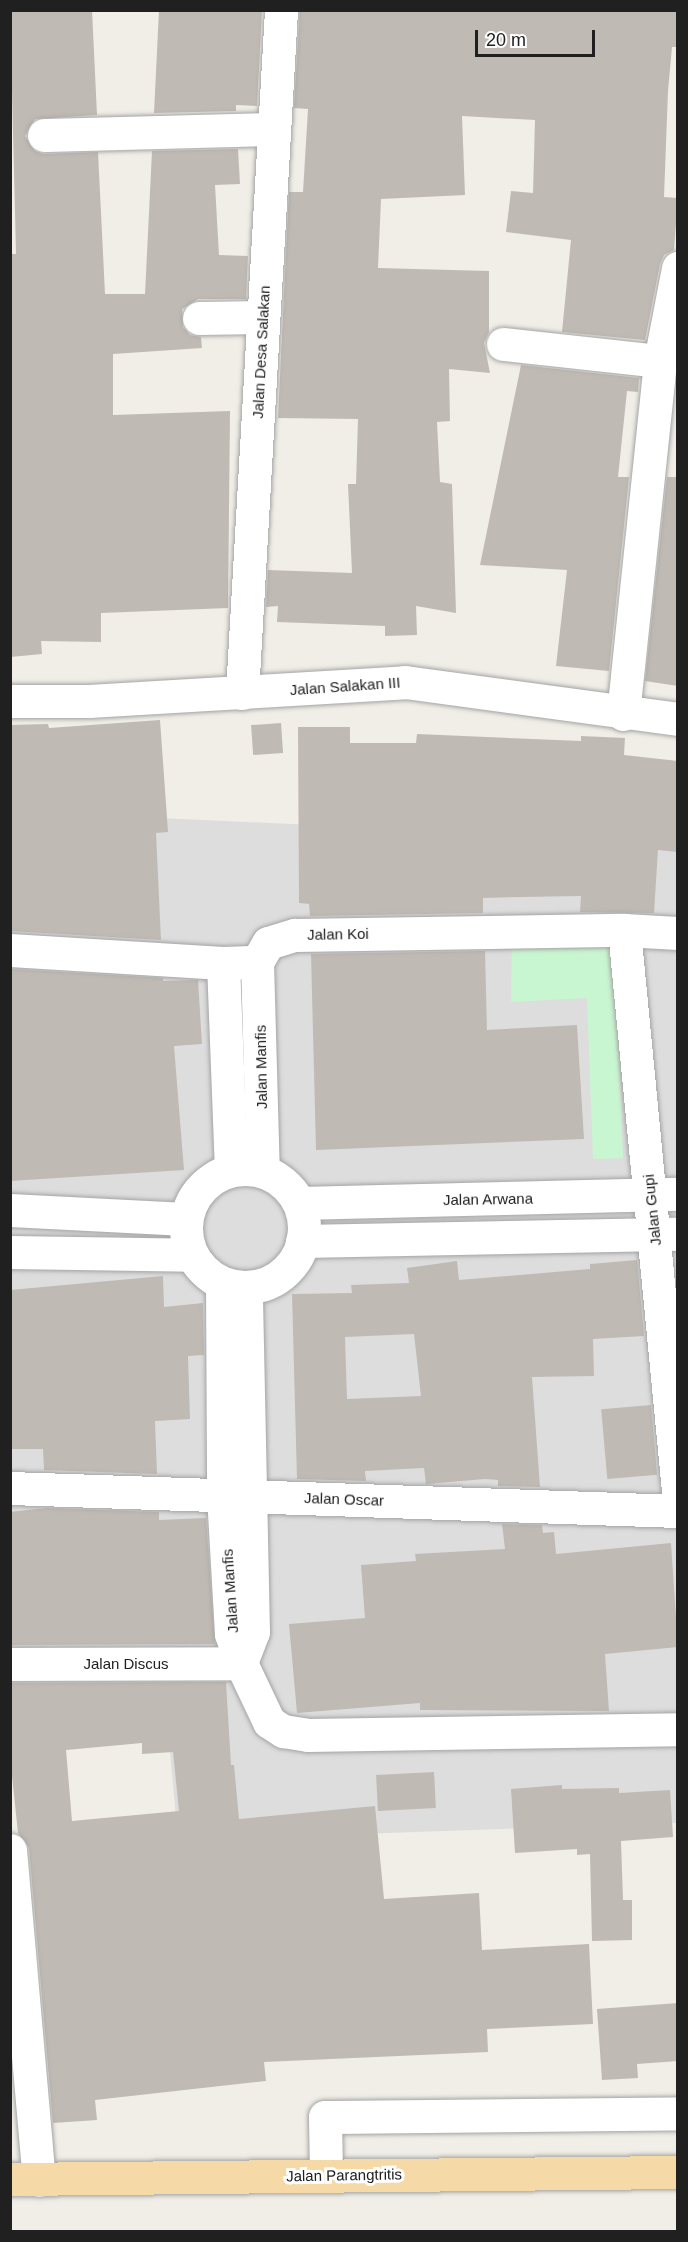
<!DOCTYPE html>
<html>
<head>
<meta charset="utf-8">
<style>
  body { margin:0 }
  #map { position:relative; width:688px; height:2242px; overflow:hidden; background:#f0eee7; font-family:Arial,sans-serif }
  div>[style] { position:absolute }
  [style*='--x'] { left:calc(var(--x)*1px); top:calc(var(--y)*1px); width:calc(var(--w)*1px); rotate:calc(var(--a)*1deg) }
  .residential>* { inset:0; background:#dedddd }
  .park>* { inset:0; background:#c8f6d0 }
  .building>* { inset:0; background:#c0bab4; transform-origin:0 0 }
  .roads { filter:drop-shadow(0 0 2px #a4a4a4) drop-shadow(0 0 2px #a4a4a4) }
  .minor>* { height:33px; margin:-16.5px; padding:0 16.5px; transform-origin:16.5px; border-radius:16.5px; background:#fff }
  .minor>.ring { margin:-16.5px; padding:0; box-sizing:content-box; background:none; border:33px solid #fff; border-radius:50% }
  .primary>* { height:33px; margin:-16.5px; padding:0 16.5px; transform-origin:16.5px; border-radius:16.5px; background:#f5daa7 }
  span { translate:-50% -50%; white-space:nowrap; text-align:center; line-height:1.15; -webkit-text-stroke:6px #fff; paint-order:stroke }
  .street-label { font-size:15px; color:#202020 }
  .frame { position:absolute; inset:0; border:12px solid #202020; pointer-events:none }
  .scale { position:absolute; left:475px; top:30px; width:120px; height:27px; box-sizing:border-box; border:3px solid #202020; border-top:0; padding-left:8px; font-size:18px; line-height:21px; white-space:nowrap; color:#202020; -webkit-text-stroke:4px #fff; paint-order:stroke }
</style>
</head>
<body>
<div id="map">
  <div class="residential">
    <div style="clip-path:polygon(10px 811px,677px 842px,677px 1823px,178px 1840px,169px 1741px,11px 1748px)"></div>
  </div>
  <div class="park">
    <div style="clip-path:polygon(512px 942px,614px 942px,623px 1158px,593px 1159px,587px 998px,511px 1002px)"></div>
  </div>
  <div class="building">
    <div style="clip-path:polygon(10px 10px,92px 10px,97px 115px,35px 119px,25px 136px,35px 151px,44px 154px,98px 152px,105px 294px,145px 294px,152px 151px,238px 149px,240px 184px,215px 185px,219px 255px,248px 256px,246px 299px,198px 299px,182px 309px,183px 327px,190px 335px,201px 337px,202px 348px,113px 354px,113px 415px,230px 411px,228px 608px,101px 613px,101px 642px,41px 641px,42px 654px,10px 657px,10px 254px,16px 254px)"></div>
    <div style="clip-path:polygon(159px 10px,262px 10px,257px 106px,236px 105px,236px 111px,154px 113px)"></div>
    <div style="clip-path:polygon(300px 10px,678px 10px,678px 47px,672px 47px,668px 91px,664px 197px,678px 198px,674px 250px,664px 255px,660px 264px,645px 340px,562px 332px,571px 240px,506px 232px,511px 191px,533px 193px,535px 120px,462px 116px,465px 195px,381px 199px,378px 268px,489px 271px,489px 332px,484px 343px,490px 373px,449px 369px,450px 421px,437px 422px,440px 482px,452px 484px,456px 613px,416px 606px,417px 635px,385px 636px,385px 626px,277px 622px,278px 606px,266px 607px,268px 570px,352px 573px,348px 484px,356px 484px,358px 419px,278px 418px,289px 192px,303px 192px,308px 109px,294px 108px)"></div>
    <div style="clip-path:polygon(521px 365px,639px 378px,638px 392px,627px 391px,618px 477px,629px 477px,609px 671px,556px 666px,567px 570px,480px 565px)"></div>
    <div style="clip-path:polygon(667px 477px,678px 477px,678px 686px,645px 681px)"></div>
    <div style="clip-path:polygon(160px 720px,168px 832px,156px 833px,161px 940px,10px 931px,10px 725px,48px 724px,49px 728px)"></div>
    <div style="left:281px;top:723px;width:30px;height:30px;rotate:86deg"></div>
    <div style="clip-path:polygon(298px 727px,350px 727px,350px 743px,416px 743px,417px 734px,581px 741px,581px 736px,625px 738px,624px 755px,678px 761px,678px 852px,658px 850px,654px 913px,580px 912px,581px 896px,521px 897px,483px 898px,483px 913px,310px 916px,309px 904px,299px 903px)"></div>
    <div style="clip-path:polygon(485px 951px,487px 1030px,577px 1025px,584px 1139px,316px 1150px,311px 954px)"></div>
    <div style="clip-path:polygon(10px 969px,163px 978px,163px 981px,198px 980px,202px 1044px,174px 1046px,184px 1170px,10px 1181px)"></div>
    <div style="clip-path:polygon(evenodd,637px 1260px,644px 1336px,593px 1339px,594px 1376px,532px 1377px,540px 1487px,498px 1486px,498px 1480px,485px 1479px,426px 1484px,424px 1468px,365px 1471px,366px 1481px,297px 1479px,292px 1294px,352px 1293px,351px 1285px,409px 1283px,407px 1268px,457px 1261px,459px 1280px,590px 1269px,590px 1264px,637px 1260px,414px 1334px,421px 1396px,347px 1399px,345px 1337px,414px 1334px)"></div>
    <div style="clip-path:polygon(163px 1276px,164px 1307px,203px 1303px,204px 1355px,188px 1356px,190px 1419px,155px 1421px,157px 1474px,44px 1470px,43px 1449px,10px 1449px,10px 1290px)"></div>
    <div style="left:651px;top:1405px;width:70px;height:50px;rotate:85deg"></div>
    <div style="clip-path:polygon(46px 1508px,159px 1512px,159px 1520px,206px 1518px,215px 1644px,10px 1645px,10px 1512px)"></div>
    <div style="clip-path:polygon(502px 1524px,542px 1525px,543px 1533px,554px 1532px,556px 1554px,671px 1543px,678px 1647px,605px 1654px,609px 1711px,420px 1710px,420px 1703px,297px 1713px,289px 1624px,365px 1618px,361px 1565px,416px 1561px,415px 1554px,505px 1549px)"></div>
    <div style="clip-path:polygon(evenodd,226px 1682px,231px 1765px,234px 1765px,239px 1819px,375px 1806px,384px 1899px,479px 1893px,482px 1950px,589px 1944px,593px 2024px,487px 2029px,488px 2052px,264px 2062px,266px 2081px,95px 2100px,97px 2120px,53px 2123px,29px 1848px,18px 1833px,10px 1757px,10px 1683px,226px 1682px,142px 1743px,142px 1754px,173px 1752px,179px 1811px,72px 1821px,66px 1750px,142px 1743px)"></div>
    <div style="left:434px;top:1772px;width:36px;height:58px;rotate:87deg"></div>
    <div style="clip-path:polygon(562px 1785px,562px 1789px,619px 1788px,619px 1793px,670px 1790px,673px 1837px,621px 1841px,623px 1900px,632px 1900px,632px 1940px,592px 1941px,590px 1854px,577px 1855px,577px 1849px,515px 1853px,511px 1789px)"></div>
    <div style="clip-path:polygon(678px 2003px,678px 2061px,637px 2064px,638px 2078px,602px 2080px,597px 2009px)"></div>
  </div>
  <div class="roads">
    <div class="minor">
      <div style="--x:44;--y:135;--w:229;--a:-1.5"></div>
      <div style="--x:199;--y:318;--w:64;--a:-0.9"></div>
      <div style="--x:503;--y:344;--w:158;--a:6.2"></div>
      <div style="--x:242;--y:693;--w:684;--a:-86.73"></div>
      <div style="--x:10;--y:701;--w:79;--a:0"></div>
      <div style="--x:89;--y:701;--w:317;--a:-3.4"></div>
      <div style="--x:405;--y:682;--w:275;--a:7.7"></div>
      <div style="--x:623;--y:714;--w:355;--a:-84"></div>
      <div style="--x:660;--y:361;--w:95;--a:-79"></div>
      <div style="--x:624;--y:930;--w:564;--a:84.5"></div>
      <div style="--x:10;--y:950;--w:213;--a:3.5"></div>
      <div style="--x:223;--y:963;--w:34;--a:-2"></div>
      <div style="--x:257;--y:962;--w:22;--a:-60"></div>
      <div style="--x:268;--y:943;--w:28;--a:-17"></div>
      <div style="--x:295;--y:935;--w:329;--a:-0.9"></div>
      <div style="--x:624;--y:930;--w:54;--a:3.2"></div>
      <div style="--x:257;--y:962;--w:209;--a:88.4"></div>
      <div style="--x:223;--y:963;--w:207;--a:87.8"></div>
      <div class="ring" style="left:186px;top:1169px;width:85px;height:85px"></div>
      <div style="--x:299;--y:1203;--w:379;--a:-1.4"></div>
      <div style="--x:10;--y:1210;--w:176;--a:2.9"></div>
      <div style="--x:302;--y:1241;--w:374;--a:-1.1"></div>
      <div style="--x:10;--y:1252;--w:182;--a:0.9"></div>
      <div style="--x:222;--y:1283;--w:212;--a:89.7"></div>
      <div style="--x:223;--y:1495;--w:139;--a:86.7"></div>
      <div style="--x:231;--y:1634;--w:31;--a:71"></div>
      <div style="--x:241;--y:1663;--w:33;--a:-69"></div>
      <div style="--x:253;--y:1632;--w:345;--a:-91.2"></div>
      <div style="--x:10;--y:1488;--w:668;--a:1.97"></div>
      <div style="--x:10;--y:1664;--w:231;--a:-0.2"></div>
      <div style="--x:241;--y:1663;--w:65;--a:64.6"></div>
      <div style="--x:269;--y:1722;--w:17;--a:33"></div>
      <div style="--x:283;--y:1731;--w:25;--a:9"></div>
      <div style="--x:308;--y:1735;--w:370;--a:-0.9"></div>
      <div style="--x:10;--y:1850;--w:331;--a:85"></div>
      <div style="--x:326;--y:2174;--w:57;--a:-91"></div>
      <div style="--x:325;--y:2117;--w:353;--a:-0.6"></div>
    </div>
    <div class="primary">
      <div style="--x:10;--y:2179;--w:668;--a:-0.6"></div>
    </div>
  </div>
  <div class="street-label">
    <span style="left:261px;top:352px;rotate:-87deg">Jalan Desa Salakan</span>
    <span style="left:345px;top:686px;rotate:-4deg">Jalan Salakan III</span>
    <span style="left:338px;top:934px;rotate:-1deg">Jalan Koi</span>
    <span style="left:261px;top:1067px;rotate:-91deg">Jalan Manfis</span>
    <span style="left:488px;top:1199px;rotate:-1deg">Jalan Arwana</span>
    <span style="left:652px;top:1210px;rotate:-96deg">Jalan Gupi</span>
    <span style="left:344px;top:1499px;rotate:2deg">Jalan Oscar</span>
    <span style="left:230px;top:1591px;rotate:-94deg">Jalan Manfis</span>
    <span style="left:126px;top:1664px">Jalan Discus</span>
    <span style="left:344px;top:2175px;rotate:-1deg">Jalan Parangtritis</span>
  </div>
  <div class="frame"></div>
  <div class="scale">20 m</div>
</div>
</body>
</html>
